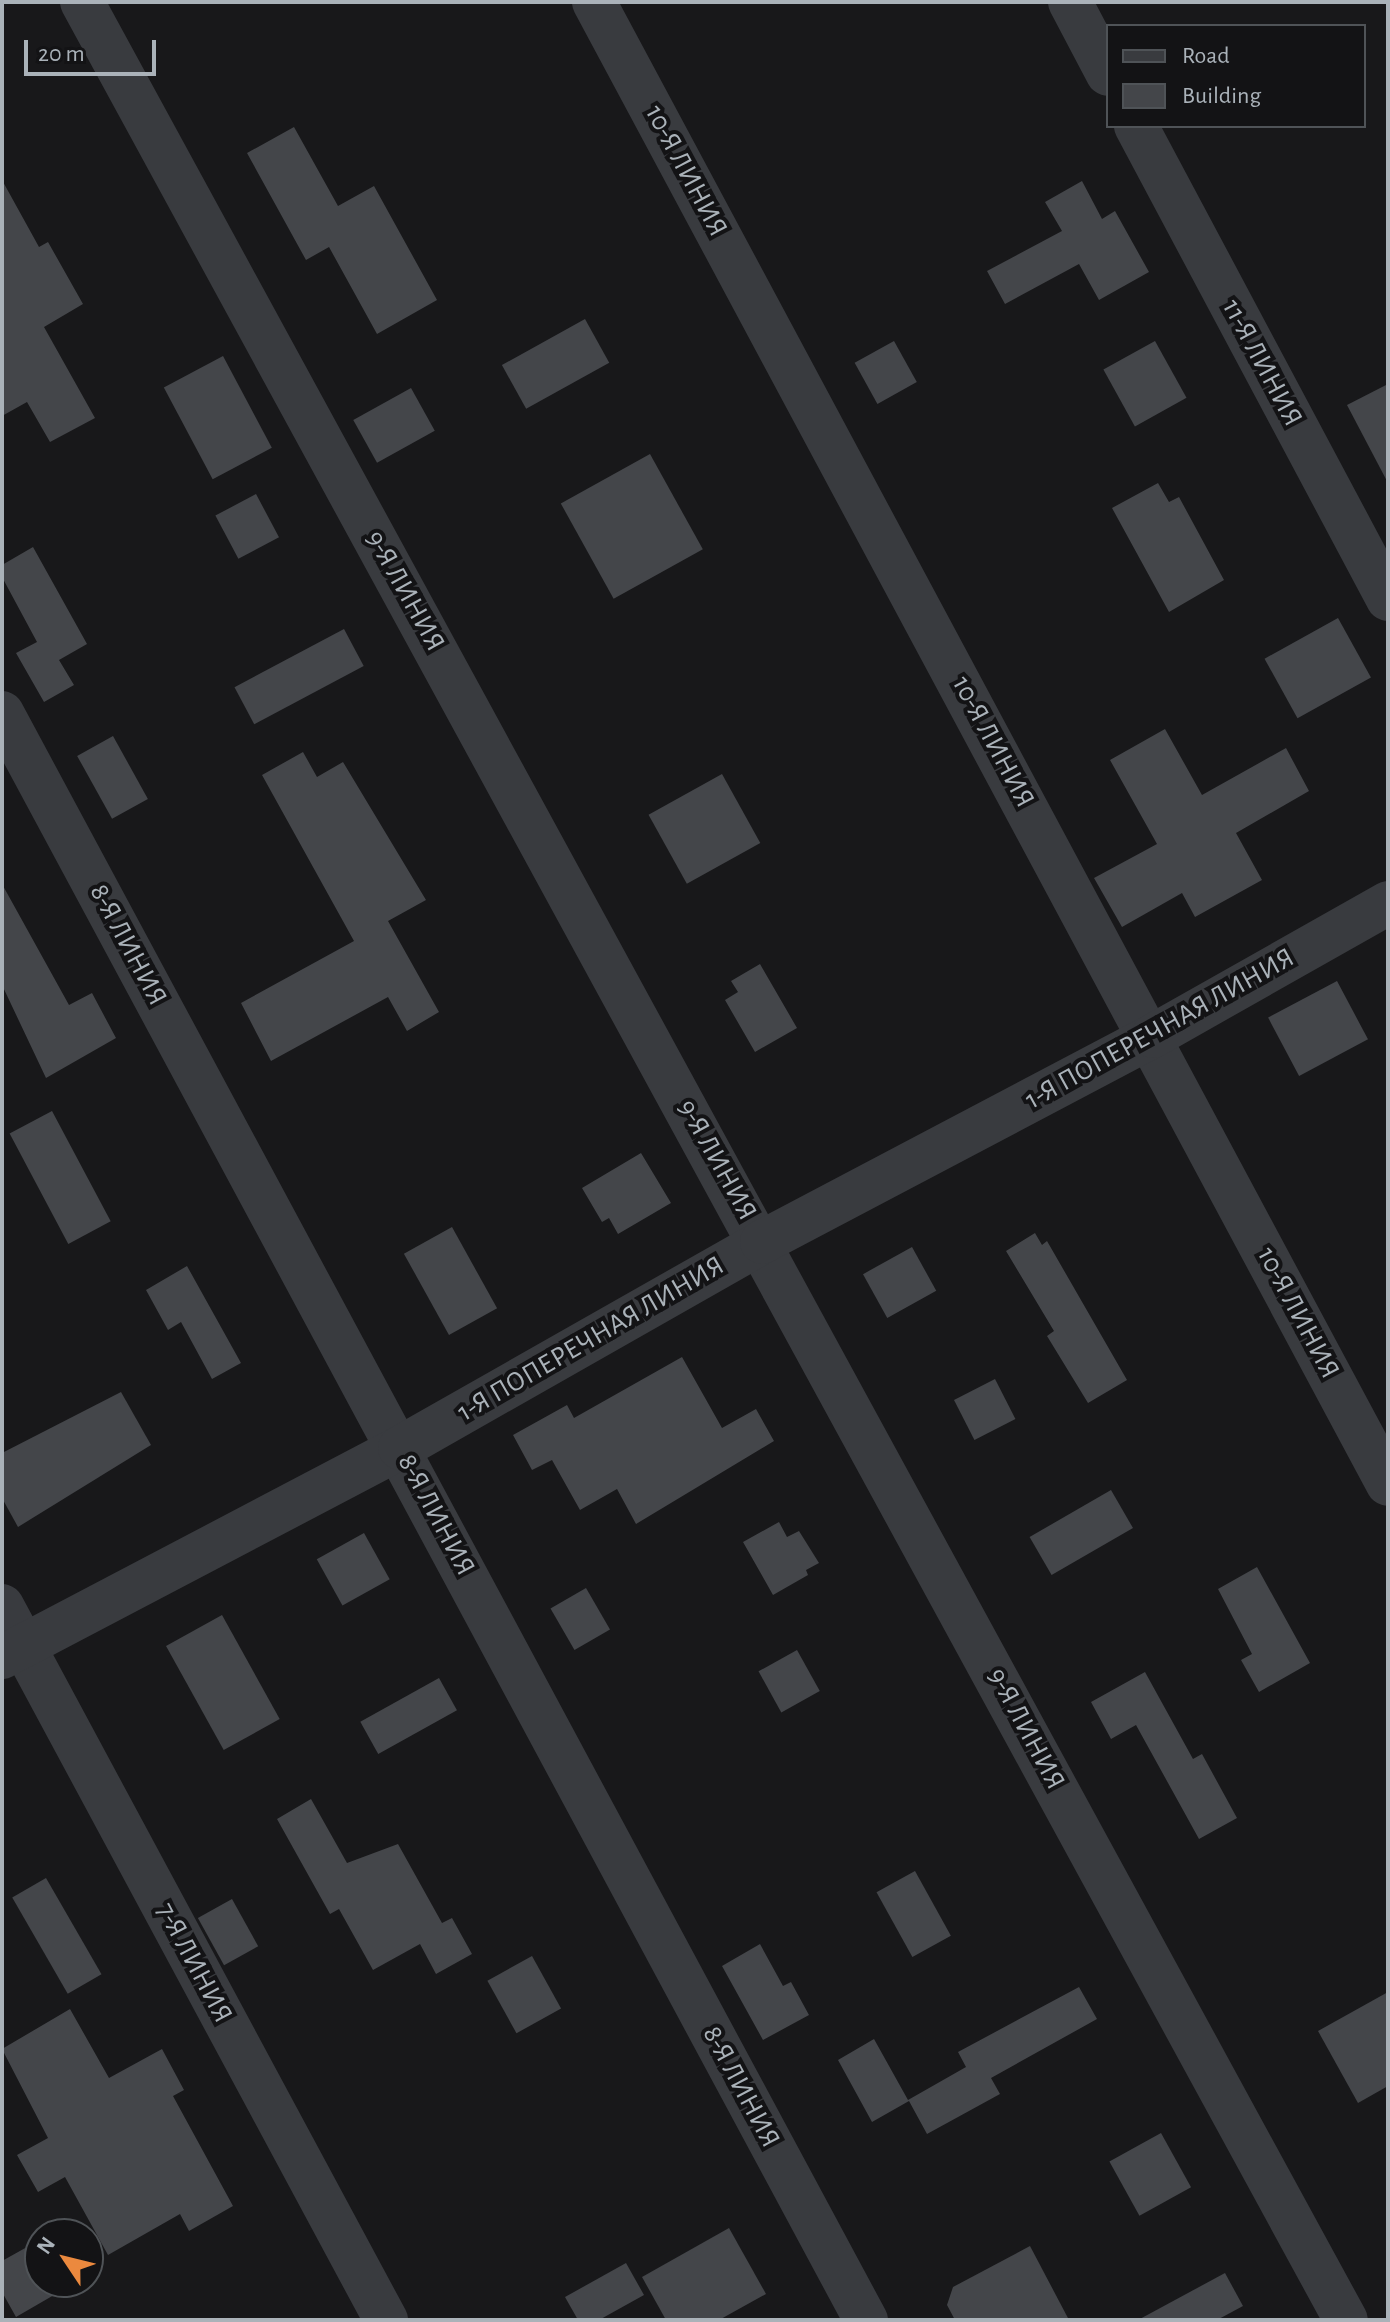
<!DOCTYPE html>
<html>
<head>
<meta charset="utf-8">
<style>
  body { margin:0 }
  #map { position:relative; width:1390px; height:2322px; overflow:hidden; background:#18181a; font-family:"Alegreya Sans",sans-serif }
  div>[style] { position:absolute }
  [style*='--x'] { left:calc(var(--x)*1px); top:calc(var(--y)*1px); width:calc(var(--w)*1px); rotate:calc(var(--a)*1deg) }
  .building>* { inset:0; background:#44464a; transform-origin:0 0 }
  .minor>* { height:44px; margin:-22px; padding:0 22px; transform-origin:22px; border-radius:22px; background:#393b3f }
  span { translate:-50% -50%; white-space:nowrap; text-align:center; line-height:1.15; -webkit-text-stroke:8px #131315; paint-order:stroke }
  .street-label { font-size:28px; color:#aab2b9 }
  .frame { position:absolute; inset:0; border:4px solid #aab2b9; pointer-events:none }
  .legend { position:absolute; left:1106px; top:24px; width:260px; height:104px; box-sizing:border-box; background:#131315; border:2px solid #4f5357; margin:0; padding:10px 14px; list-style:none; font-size:24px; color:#aab2b9 }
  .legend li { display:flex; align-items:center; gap:16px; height:40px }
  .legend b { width:40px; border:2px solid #4f5357 }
  .north { position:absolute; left:24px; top:2218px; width:80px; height:80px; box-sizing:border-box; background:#131315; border:2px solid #4f5357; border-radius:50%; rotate:305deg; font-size:22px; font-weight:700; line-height:32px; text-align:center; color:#aab2b9 }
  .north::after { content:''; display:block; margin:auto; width:28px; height:36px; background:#eb893e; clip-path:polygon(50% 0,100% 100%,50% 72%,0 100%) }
  .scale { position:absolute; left:24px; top:40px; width:132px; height:36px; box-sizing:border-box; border:4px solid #aab2b9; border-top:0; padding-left:10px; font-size:24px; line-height:28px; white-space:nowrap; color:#aab2b9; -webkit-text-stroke:6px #131315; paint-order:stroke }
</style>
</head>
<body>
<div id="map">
  <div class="building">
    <div style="clip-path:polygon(294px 127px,338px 206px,374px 186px,437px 300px,377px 334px,329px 247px,306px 260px,247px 153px)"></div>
    <div style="clip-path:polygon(2px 180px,39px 247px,48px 242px,83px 304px,44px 327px,95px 418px,50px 442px,27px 402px,2px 416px)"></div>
    <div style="clip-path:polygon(1082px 181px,1102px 219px,1115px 211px,1149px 272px,1099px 300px,1079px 264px,1005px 304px,987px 271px,1062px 231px,1045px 202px)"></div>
    <div style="left:585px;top:319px;width:50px;height:95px;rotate:61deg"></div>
    <div style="left:894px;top:341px;width:47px;height:45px;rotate:61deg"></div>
    <div style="left:1155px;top:341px;width:65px;height:59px;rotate:61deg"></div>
    <div style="left:223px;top:356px;width:104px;height:67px;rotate:62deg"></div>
    <div style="clip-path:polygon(1388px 384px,1388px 483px,1347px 405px)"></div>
    <div style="left:411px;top:388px;width:49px;height:66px;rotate:61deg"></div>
    <div style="left:650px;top:454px;width:109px;height:102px;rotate:61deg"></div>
    <div style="clip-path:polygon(1158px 483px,1169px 502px,1179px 497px,1224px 580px,1169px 612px,1112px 508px)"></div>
    <div style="left:256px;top:494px;width:49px;height:46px;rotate:62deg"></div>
    <div style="clip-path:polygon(33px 547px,87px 644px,59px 660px,74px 685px,44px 702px,16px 653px,37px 642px,2px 577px,2px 565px)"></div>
    <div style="left:1338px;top:618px;width:68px;height:84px;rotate:61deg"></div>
    <div style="left:344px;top:629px;width:42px;height:124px;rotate:62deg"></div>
    <div style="clip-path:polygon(1165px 729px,1202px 795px,1286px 748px,1309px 791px,1236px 833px,1262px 880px,1195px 917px,1182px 893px,1122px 927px,1094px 878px,1157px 844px,1110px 760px)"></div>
    <div style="left:113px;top:736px;width:72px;height:41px;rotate:61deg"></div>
    <div style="clip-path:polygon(303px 752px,317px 777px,343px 762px,426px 900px,388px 921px,439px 1012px,407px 1031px,388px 997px,271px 1061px,241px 1003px,354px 941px,262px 775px)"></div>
    <div style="left:722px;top:774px;width:79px;height:84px;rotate:61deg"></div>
    <div style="clip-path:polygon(2px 884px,69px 1005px,92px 993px,116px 1038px,46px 1078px,2px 985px)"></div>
    <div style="clip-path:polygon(760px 964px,797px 1028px,755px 1052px,725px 1000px,738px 992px,731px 981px)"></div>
    <div style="left:1337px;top:981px;width:66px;height:78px;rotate:62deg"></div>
    <div style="left:52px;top:1111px;width:125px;height:48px;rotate:62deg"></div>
    <div style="clip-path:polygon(641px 1153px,671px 1203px,618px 1234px,609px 1218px,602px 1222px,582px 1188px)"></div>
    <div style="left:452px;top:1227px;width:93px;height:55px;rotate:61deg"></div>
    <div style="clip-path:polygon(1035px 1233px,1042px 1245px,1047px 1241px,1127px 1380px,1088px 1403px,1047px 1336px,1054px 1331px,1006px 1251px)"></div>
    <div style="left:912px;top:1247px;width:50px;height:56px;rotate:61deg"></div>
    <div style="clip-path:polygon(187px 1266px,241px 1363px,212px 1379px,181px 1322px,168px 1330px,146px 1290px)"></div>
    <div style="clip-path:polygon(682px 1357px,722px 1428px,756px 1409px,774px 1441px,636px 1524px,617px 1489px,580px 1510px,552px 1460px,532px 1470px,513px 1435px,567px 1405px,574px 1418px)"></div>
    <div style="left:995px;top:1379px;width:45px;height:46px;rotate:63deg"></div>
    <div style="clip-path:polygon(121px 1392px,151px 1445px,18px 1527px,2px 1498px,2px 1453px)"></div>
    <div style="left:1111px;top:1490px;width:44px;height:94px;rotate:60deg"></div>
    <div style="clip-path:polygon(779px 1522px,787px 1537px,799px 1531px,819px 1563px,806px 1570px,808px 1575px,773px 1595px,743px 1542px)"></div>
    <div style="left:364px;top:1533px;width:53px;height:54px;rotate:61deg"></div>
    <div style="clip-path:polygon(1257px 1567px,1310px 1663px,1259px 1692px,1241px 1660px,1252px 1654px,1218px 1589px)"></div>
    <div style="left:586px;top:1588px;width:48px;height:41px;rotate:60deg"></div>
    <div style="left:222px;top:1615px;width:119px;height:64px;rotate:61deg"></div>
    <div style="left:797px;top:1650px;width:47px;height:44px;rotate:61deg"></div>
    <div style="clip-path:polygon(1145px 1672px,1193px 1759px,1202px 1754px,1237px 1818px,1199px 1839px,1136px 1725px,1111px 1739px,1091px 1702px)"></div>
    <div style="left:439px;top:1678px;width:37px;height:90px;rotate:61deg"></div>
    <div style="clip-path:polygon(311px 1799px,347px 1863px,398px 1844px,442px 1923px,452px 1918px,472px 1954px,436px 1974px,420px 1944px,373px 1970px,339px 1909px,330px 1914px,277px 1819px)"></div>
    <div style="left:915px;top:1871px;width:74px;height:44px;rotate:61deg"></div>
    <div style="left:46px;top:1878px;width:111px;height:39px;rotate:60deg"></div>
    <div style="left:232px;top:1899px;width:54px;height:39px;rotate:61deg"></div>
    <div style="clip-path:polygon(760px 1944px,783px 1986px,791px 1982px,809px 2015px,763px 2040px,722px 1966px)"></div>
    <div style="left:532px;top:1956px;width:60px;height:51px;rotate:61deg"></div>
    <div style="clip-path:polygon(1079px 1987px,1097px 2019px,991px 2078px,1000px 2094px,927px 2134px,909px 2101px,872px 2122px,838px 2060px,874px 2039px,908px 2100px,966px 2067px,958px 2052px)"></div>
    <div style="clip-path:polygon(1388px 1992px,1388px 2086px,1358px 2103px,1318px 2031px)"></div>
    <div style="clip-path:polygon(70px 2009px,109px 2078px,162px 2049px,184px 2090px,173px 2096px,233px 2206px,189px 2231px,180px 2214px,108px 2255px,65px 2177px,38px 2192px,17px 2155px,48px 2138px,2px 2049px)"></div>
    <div style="left:1161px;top:2133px;width:62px;height:59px;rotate:61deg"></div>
    <div style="clip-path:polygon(729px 2228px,766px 2294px,719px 2320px,666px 2320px,642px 2277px)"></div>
    <div style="clip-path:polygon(1030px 2246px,1069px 2320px,955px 2320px,947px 2305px,953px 2287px)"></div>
    <div style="clip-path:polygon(27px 2247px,40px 2270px,40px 2282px,47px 2282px,54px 2295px,16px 2317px,2px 2292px,2px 2261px)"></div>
    <div style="clip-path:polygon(626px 2263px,644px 2295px,599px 2320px,578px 2320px,565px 2297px)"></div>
    <div style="clip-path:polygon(1225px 2273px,1243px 2306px,1217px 2320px,1138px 2320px)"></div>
  </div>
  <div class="minor">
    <div style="--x:82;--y:2;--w:2640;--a:61.4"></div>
    <div style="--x:594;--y:2;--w:1681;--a:61.82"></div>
    <div style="--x:1070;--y:2;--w:81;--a:62.2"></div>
    <div style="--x:1136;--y:126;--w:536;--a:61.95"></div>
    <div style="--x:2;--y:713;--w:1825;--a:61.74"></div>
    <div style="--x:2;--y:1606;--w:811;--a:61.73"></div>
    <div style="--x:2;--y:1657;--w:450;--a:-27.7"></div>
    <div style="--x:400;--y:1448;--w:417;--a:-29.6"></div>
    <div style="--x:762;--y:1242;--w:442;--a:-27.8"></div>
    <div style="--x:1153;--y:1036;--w:270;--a:-29.5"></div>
  </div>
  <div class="street-label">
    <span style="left:686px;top:171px;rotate:62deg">10-Я ЛИНИЯ</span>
    <span style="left:1262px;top:363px;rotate:62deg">11-Я ЛИНИЯ</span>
    <span style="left:405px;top:591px;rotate:61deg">9-Я ЛИНИЯ</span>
    <span style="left:993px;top:742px;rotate:62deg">10-Я ЛИНИЯ</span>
    <span style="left:128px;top:945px;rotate:62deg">8-Я ЛИНИЯ</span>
    <span style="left:1160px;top:1029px;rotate:-29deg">1-Я ПОПЕРЕЧНАЯ ЛИНИЯ</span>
    <span style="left:717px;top:1160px;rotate:61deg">9-Я ЛИНИЯ</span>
    <span style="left:1298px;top:1313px;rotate:62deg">10-Я ЛИНИЯ</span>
    <span style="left:591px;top:1339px;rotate:-30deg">1-Я ПОПЕРЕЧНАЯ ЛИНИЯ</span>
    <span style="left:436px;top:1515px;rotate:62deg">8-Я ЛИНИЯ</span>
    <span style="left:1026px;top:1729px;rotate:62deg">9-Я ЛИНИЯ</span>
    <span style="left:194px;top:1963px;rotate:62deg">7-Я ЛИНИЯ</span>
    <span style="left:741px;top:2087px;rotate:62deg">8-Я ЛИНИЯ</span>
  </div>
  <div class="frame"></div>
  <ul class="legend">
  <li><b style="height:10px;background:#393b3f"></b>Road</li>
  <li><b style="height:22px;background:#44464a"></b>Building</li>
  </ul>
  <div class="north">N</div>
  <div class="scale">20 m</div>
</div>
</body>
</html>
